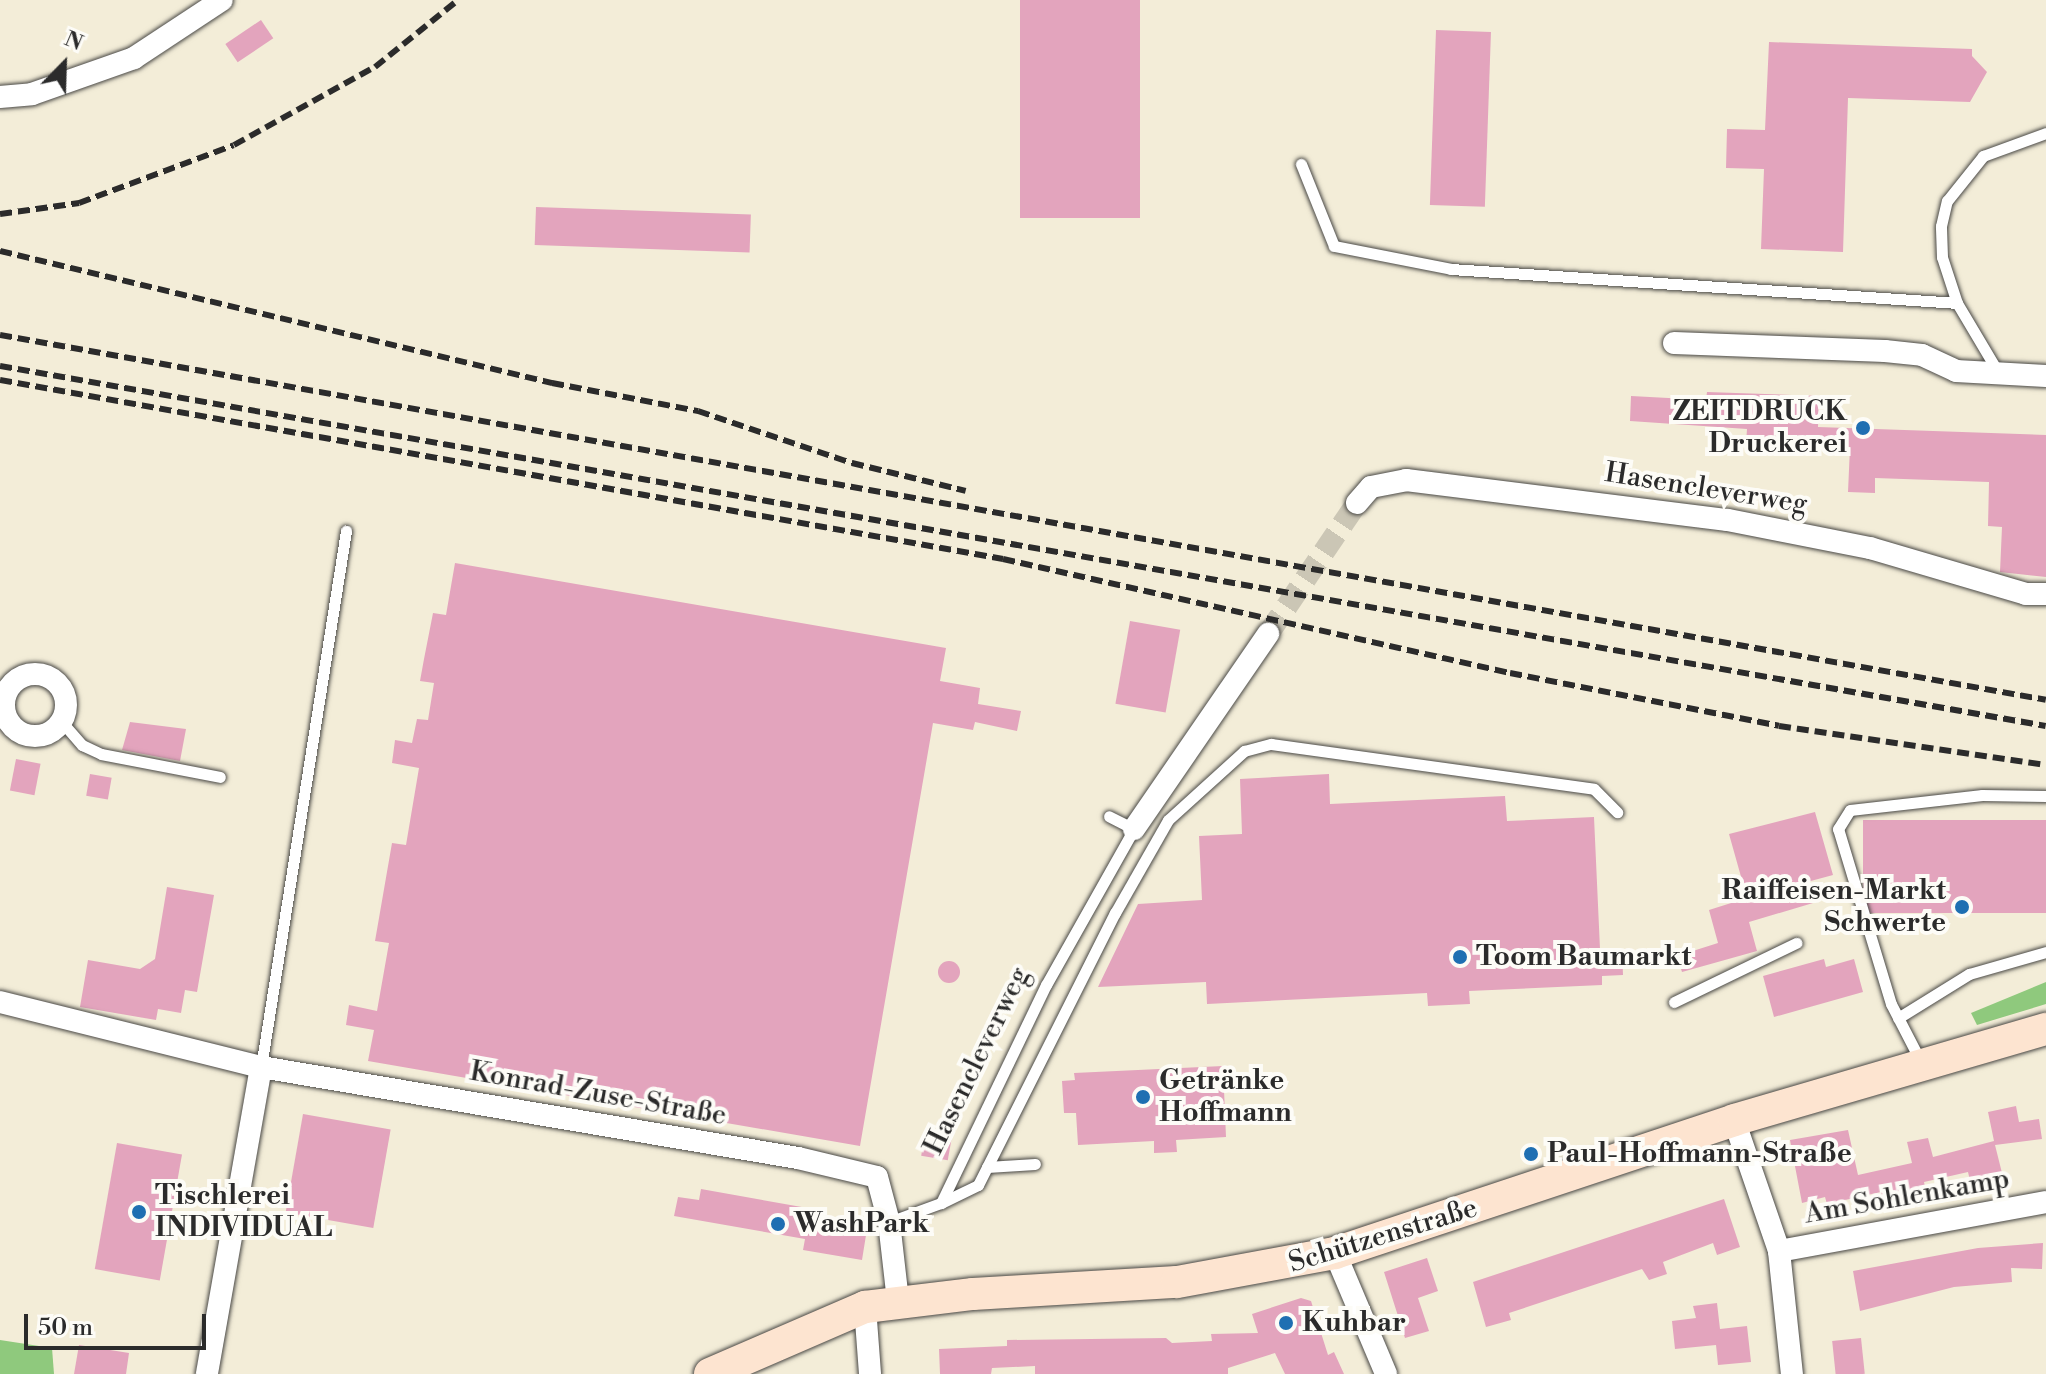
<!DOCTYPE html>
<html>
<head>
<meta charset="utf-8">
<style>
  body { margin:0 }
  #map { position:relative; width:2046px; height:1374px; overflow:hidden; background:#f3edd8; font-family:"Libre Bodoni",serif }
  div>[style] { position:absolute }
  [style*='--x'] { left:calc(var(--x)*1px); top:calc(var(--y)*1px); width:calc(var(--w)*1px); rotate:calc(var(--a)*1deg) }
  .green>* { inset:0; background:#8fc97d }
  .building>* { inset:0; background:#e3a4bd; transform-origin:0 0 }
  .round { border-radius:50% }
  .street-tunnel>* { height:22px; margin-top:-11px; transform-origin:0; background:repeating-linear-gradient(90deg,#cbc6b5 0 22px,transparent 0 33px) }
  .roads { filter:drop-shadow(0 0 2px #494845) drop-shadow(0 0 2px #494845) }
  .lane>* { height:11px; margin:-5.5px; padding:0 5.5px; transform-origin:5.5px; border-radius:5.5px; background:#fff }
  .street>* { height:22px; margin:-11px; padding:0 11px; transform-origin:11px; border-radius:11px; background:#fff }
  .street>.ring { margin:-11px; padding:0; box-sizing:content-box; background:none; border:22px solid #fff; border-radius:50% }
  .secondary>* { height:32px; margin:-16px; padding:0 16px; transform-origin:16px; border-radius:16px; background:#fde4d0 }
  .rail>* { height:6px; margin-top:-3px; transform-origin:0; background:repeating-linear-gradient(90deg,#2b2b2b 0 12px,transparent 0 18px) }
  .dots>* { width:22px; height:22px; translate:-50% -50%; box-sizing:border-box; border:4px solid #fdfcf7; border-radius:50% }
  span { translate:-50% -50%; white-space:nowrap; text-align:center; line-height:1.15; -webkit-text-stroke:8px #fdfcf7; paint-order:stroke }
  .poi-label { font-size:28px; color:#2b2b2b; font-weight:700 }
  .right { translate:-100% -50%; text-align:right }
  .left { translate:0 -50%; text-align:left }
  .street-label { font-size:28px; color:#2b2b2b }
  .north { position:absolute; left:24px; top:24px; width:80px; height:80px; -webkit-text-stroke:6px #fdfcf7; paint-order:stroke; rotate:23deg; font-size:22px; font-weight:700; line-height:32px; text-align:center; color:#2b2b2b }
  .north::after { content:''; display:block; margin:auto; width:28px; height:36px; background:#2b2b2b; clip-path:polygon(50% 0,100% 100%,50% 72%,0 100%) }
  .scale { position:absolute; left:24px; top:1314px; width:182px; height:36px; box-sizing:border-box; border:4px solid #2b2b2b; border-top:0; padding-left:10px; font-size:24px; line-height:28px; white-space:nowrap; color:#2b2b2b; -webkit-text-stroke:6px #fdfcf7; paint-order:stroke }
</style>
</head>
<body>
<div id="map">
  <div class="green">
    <div style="clip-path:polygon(2046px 982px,2046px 1004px,1977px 1025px,1971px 1013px)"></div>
    <div style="clip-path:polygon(0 1340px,52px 1348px,54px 1374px,0 1374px)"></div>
  </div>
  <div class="building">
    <div style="left:1020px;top:0;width:120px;height:218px"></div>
    <div style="left:261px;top:20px;width:22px;height:43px;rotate:56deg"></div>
    <div style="left:1436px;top:30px;width:55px;height:175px;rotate:2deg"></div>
    <div style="clip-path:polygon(1769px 42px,1972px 49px,1972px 56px,1987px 72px,1970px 102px,1848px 98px,1843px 252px,1761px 249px,1764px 169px,1726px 168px,1727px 129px,1765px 130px)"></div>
    <div style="left:536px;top:207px;width:215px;height:38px;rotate:2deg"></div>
    <div style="clip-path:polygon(1707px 392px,1819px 396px,1818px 427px,2046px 435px,2046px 577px,2000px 572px,2002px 527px,1988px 526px,1989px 482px,1875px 478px,1875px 493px,1848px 492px,1850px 447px,1746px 443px,1747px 429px,1630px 421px,1631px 396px,1706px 400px)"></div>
    <div style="clip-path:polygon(455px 563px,946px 648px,940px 681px,980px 688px,978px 704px,1021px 711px,1017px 731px,975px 722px,973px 730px,933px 723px,860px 1146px,368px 1061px,374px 1030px,346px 1025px,349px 1005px,377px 1011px,389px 943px,375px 941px,379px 918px,392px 843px,406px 845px,419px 768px,392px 763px,395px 740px,412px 743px,417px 719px,428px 720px,434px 683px,420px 681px,424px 659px,433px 613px,446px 615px)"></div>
    <div style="left:1130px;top:621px;width:51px;height:84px;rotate:10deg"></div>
    <div style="clip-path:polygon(130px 722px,186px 729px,180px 761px,122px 750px)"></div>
    <div style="left:16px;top:759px;width:25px;height:32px;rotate:11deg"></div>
    <div style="left:90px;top:774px;width:22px;height:22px;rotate:10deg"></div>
    <div style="clip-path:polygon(1329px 774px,1330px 804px,1505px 796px,1507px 821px,1594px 817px,1600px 949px,1622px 949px,1623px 975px,1602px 976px,1602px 985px,1469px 991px,1470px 1004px,1428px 1006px,1427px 993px,1207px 1004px,1206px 982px,1098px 987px,1138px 904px,1202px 900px,1199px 836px,1242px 834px,1240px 779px)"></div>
    <div style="clip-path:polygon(1815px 812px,1833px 875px,1807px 882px,1813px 903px,1749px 922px,1757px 951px,1682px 972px,1677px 956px,1718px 943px,1709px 910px,1747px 898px,1729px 834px)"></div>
    <div style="left:2046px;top:820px;width:93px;height:183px;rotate:90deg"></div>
    <div style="clip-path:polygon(167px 887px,214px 895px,197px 992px,185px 990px,181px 1013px,158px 1009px,156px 1020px,80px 1007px,88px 960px,140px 969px,155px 959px)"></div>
    <div style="clip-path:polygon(1824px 959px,1826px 967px,1854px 959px,1863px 992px,1774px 1017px,1763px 976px)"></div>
    <div class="round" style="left:938px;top:961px;width:22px;height:22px"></div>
    <div style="clip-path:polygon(1223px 1066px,1226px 1137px,1176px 1140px,1177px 1152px,1154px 1153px,1154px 1141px,1078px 1145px,1076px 1113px,1064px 1113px,1062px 1081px,1075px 1080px,1074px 1073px)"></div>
    <div style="clip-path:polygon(2016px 1106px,2019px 1122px,2039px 1119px,2042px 1139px,1995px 1145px,2003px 1177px,1971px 1185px,1968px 1172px,1924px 1182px,1927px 1196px,1884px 1204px,1881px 1192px,1827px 1204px,1825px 1197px,1802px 1203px,1790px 1140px,1848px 1130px,1858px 1175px,1912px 1163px,1907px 1142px,1928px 1138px,1933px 1157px,1994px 1141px,1988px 1112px)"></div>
    <div style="left:303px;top:1114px;width:89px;height:100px;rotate:10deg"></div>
    <div style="left:925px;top:1134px;width:27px;height:22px;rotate:10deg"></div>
    <div style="left:117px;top:1143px;width:66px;height:128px;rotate:10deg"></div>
    <div style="clip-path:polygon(701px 1189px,813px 1209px,811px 1219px,867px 1229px,862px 1260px,803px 1250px,805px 1239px,674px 1216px,678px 1197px,699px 1200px)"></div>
    <div style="clip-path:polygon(1724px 1199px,1740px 1247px,1717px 1255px,1713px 1243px,1663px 1262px,1667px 1274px,1649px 1280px,1642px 1269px,1509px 1313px,1511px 1320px,1486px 1327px,1473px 1282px)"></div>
    <div style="clip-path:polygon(2043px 1243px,2042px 1269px,2011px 1268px,2012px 1282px,1954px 1287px,1860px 1311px,1853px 1271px,1978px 1248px)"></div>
    <div style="clip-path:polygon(1427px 1258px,1438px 1291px,1418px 1298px,1429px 1331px,1405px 1338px,1384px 1272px)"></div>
    <div style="clip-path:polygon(1301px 1298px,1311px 1301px,1328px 1355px,1334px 1352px,1344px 1374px,1285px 1374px,1275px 1353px,1228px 1368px,1228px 1374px,1035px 1374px,1035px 1366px,992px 1368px,991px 1374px,940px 1374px,939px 1349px,1007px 1346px,1007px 1340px,1166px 1338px,1172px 1343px,1212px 1341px,1211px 1334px,1258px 1333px,1252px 1314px)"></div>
    <div style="clip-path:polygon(1717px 1303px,1720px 1329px,1747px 1326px,1751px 1362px,1718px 1365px,1716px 1345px,1675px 1349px,1672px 1321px,1696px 1318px,1693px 1306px)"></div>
    <div style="left:1861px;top:1338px;width:36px;height:29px;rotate:84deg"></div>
    <div style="clip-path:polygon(79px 1345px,129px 1353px,126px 1374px,74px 1374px)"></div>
  </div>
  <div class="street-tunnel">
    <div style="--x:1268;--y:634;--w:158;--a:-55.8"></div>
  </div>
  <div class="roads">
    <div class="lane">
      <div style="--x:1301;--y:164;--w:88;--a:68.1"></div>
      <div style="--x:1334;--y:246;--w:119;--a:11.1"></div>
      <div style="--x:1451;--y:269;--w:507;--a:3.84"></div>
      <div style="--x:1957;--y:303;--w:80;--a:59.3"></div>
      <div style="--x:1957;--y:303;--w:48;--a:-108.1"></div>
      <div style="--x:1942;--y:257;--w:31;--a:-92"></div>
      <div style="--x:1941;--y:226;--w:26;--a:-77"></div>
      <div style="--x:1947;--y:201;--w:58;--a:-51.3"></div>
      <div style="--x:1983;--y:156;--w:67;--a:-20.1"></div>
      <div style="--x:61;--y:721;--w:32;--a:49"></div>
      <div style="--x:82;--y:745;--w:21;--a:25"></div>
      <div style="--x:101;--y:754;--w:121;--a:10.9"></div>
      <div style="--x:1674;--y:1002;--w:136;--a:-25.8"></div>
      <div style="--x:1898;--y:1018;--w:84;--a:-31.8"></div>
      <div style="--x:1969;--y:974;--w:80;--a:-15.9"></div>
      <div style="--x:1921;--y:1062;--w:65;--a:-117.3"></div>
      <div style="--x:1891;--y:1004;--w:183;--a:-106.8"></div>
      <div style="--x:1838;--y:829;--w:22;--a:-58"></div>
      <div style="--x:1850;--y:810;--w:133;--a:-6.5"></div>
      <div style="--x:1982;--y:795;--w:64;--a:0.9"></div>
      <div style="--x:261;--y:1067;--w:543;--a:-80.99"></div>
      <div style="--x:987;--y:1167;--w:48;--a:-3.6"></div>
      <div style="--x:941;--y:1203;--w:41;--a:-25.9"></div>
      <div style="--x:978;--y:1185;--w:305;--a:-63.3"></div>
      <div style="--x:1115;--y:913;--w:107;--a:-60.3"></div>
      <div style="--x:1168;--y:820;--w:103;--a:-42.2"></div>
      <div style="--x:1244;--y:751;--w:28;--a:-15"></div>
      <div style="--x:1271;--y:744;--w:326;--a:7.9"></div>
      <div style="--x:1594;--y:789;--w:33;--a:45"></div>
      <div style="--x:889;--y:1222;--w:55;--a:-20.1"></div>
      <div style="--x:941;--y:1203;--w:242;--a:-64.3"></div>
      <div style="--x:1046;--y:985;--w:179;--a:-60.6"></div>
      <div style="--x:1134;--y:829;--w:28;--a:-153"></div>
    </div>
    <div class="street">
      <div style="--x:0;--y:97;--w:32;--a:-5"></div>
      <div style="--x:32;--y:94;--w:108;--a:-19.4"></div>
      <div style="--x:134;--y:58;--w:105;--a:-33.4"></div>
      <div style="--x:1674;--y:343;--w:211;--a:2.2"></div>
      <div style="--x:1885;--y:351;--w:37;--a:6"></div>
      <div style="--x:1922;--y:355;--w:38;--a:25"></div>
      <div style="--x:1956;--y:371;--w:90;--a:3.2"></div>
      <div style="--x:1357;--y:503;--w:21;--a:-49"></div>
      <div style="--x:1371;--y:487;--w:36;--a:-11"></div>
      <div style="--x:1406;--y:480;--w:324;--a:7.1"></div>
      <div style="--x:1728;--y:520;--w:145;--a:11.2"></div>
      <div style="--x:1870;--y:548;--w:163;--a:16.4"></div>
      <div style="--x:2026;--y:594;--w:20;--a:0"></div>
      <div class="ring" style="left:4px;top:674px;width:40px;height:40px"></div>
      <div style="--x:1134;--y:829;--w:237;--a:-55.5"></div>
      <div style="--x:0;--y:1002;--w:269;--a:14"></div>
      <div style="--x:261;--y:1067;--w:312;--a:100"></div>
      <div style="--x:261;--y:1067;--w:545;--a:9.62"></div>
      <div style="--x:798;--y:1158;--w:81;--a:13.5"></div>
      <div style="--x:877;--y:1177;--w:47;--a:75.1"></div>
      <div style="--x:889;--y:1222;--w:80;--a:83.5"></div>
      <div style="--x:1734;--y:1120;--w:139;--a:71"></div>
      <div style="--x:1779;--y:1251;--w:124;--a:84"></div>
      <div style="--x:1779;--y:1251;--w:271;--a:-10.4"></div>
      <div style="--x:1335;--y:1253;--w:131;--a:67.1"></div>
      <div style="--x:865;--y:1307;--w:67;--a:85.7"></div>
    </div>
    <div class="secondary">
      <div style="--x:710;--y:1374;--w:169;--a:-23.4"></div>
      <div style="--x:865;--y:1307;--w:109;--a:-6.9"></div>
      <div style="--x:973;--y:1294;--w:204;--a:-3.4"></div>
      <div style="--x:1177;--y:1282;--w:161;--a:-10.4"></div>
      <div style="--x:1335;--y:1253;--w:421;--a:-18.4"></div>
      <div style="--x:1734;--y:1120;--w:325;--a:-16.3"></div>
    </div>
  </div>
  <div class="rail">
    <div style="--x:0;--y:214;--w:80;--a:-7.9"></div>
    <div style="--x:79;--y:203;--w:165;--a:-20.5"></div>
    <div style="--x:234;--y:145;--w:161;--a:-29"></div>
    <div style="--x:375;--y:67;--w:107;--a:-38.9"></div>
    <div style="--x:0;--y:251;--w:568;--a:13.45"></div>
    <div style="--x:552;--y:383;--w:149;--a:10.9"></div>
    <div style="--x:698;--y:411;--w:163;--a:18.7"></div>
    <div style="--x:852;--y:463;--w:117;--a:13.8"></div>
    <div style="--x:0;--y:335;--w:2078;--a:10.11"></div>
    <div style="--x:0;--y:366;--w:2077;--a:9.98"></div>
    <div style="--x:0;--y:380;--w:1019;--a:10.12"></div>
    <div style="--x:1003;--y:559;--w:520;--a:12.67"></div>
    <div style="--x:1510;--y:673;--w:274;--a:11.1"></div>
    <div style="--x:1779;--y:726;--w:270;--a:8.3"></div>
  </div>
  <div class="dots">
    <div style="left:1863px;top:428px;background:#1f6fb2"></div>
    <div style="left:1962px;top:907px;background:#1f6fb2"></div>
    <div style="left:1460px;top:957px;background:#1f6fb2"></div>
    <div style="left:1143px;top:1097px;background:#1f6fb2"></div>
    <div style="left:1531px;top:1154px;background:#1f6fb2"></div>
    <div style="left:139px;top:1212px;background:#1f6fb2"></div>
    <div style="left:778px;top:1224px;background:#1f6fb2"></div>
    <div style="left:1286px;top:1323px;background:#1f6fb2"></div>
  </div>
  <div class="poi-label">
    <span class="right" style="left:1847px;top:428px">ZEITDRUCK<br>Druckerei</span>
    <span class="right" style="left:1946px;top:907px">Raiffeisen-Markt<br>Schwerte</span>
    <span class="left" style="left:1476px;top:957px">Toom Baumarkt</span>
    <span class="left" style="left:1159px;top:1097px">Getränke<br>Hoffmann</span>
    <span class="left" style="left:1547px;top:1154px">Paul-Hoffmann-Straße</span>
    <span class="left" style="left:155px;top:1212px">Tischlerei<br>INDIVIDUAL</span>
    <span class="left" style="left:794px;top:1224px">WashPark</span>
    <span class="left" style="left:1302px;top:1323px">Kuhbar</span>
  </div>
  <div class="street-label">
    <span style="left:1706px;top:489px;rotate:9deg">Hasencleverweg</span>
    <span style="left:977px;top:1061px;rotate:-64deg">Hasencleverweg</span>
    <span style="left:598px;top:1094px;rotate:10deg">Konrad-Zuse-Straße</span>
    <span style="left:1907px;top:1197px;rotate:-10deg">Am Sohlenkamp</span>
    <span style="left:1383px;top:1236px;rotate:-17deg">Schützenstraße</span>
  </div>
  <div class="north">N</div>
  <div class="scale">50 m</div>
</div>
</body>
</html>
